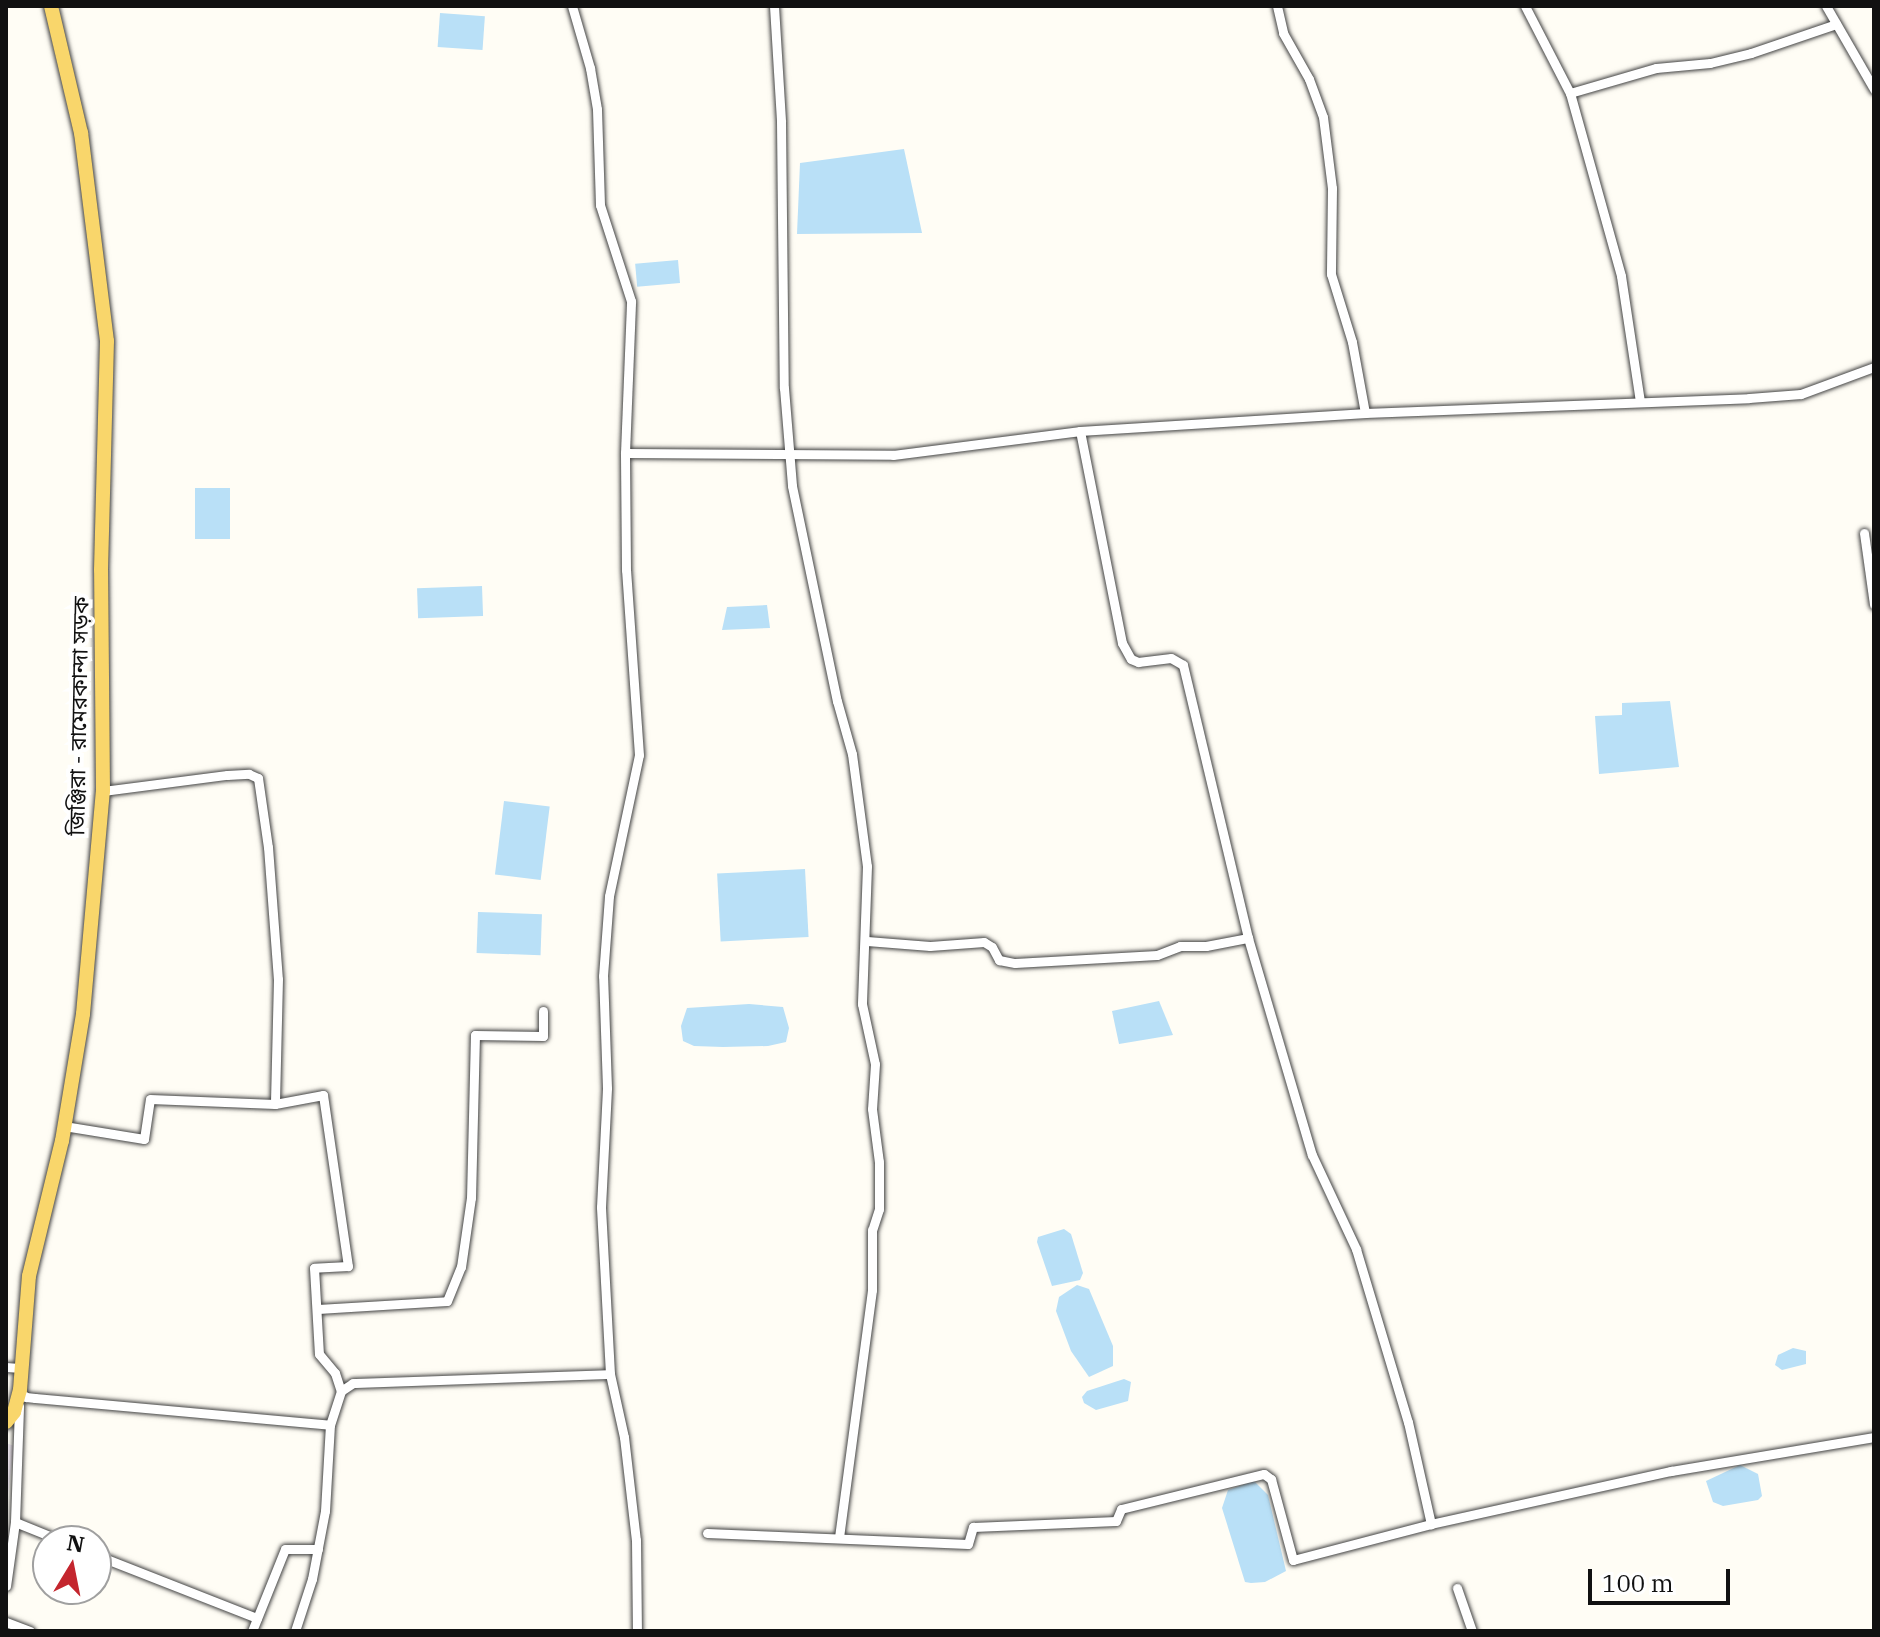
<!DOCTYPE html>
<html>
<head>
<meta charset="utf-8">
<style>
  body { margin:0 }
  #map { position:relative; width:1880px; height:1637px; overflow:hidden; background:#fffdf5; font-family:"IBM Plex Serif","Noto Sans Bengali",serif }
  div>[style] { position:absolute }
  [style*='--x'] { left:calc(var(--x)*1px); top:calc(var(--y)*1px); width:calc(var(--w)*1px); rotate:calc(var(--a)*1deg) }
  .industrial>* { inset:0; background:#eee6ef }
  .water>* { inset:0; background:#b9e0f7; transform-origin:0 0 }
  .roads { filter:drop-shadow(0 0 2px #444) drop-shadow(0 0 2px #444) }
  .minor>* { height:9px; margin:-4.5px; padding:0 4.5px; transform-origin:4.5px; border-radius:4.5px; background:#fff }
  .primary>* { height:14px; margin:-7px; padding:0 7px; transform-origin:7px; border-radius:7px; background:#f9d66b }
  span { translate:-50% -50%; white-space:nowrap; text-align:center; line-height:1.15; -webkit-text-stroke:8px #fff; paint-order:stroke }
  .street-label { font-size:22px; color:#111 }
  .frame { position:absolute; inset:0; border:8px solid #111; pointer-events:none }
  .north { position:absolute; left:32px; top:1525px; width:80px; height:80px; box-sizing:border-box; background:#fff; border:2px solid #a0a0a0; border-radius:50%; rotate:10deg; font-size:22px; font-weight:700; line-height:32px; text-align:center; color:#111 }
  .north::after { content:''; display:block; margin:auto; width:28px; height:36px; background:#c4262e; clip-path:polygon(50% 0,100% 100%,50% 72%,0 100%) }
  .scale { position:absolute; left:1588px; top:1569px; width:142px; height:36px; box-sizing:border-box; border:4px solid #111; border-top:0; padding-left:10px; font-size:24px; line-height:28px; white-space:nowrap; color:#111; -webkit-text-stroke:6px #fff; paint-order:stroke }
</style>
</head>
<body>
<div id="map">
  <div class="industrial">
    <div style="clip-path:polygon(6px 1443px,14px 1446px,6px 1511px)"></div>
  </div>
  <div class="water">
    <div style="left:440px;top:13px;width:45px;height:34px;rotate:4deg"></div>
    <div style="clip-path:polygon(904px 149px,922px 233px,797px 234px,800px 163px)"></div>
    <div style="left:678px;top:260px;width:23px;height:43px;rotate:85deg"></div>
    <div style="left:195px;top:488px;width:35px;height:51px"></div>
    <div style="left:482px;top:586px;width:30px;height:65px;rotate:88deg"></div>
    <div style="clip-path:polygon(767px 605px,770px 628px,722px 630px,727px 607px)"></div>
    <div style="clip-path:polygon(1670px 701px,1679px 767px,1599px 774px,1595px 716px,1622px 715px,1622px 703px)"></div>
    <div style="left:504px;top:801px;width:46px;height:74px;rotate:7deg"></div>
    <div style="left:805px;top:869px;width:68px;height:88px;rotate:87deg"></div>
    <div style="left:478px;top:912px;width:64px;height:41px;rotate:2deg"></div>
    <div style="clip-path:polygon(1159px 1001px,1173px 1035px,1119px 1044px,1112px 1011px)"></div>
    <div style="clip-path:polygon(749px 1004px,783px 1007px,789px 1028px,786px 1042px,768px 1046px,723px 1047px,694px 1046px,683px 1041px,681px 1026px,687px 1008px)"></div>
    <div style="clip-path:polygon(1064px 1229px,1071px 1234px,1083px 1273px,1080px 1280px,1052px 1286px,1037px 1242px,1038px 1237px)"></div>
    <div style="clip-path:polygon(1077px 1285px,1089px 1289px,1113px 1346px,1113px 1366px,1089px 1377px,1071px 1351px,1056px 1311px,1059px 1297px)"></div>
    <div style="clip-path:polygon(1793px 1348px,1806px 1351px,1806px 1364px,1782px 1370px,1775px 1365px,1778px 1355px)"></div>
    <div style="clip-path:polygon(1124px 1379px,1131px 1382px,1128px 1401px,1096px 1410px,1084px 1403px,1082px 1397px,1087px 1391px)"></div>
    <div style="clip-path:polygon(1740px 1465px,1758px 1474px,1762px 1496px,1758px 1500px,1723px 1506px,1713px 1502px,1706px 1481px)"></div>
    <div style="clip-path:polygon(1254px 1481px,1268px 1495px,1286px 1571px,1265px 1582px,1251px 1583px,1245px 1582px,1222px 1508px,1228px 1490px)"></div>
  </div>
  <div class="roads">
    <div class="minor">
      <div style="--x:774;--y:6;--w:116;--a:86.5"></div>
      <div style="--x:781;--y:122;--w:266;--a:89.4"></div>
      <div style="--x:784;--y:388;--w:98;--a:85.3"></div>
      <div style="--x:792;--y:486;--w:220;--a:78.2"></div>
      <div style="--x:837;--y:701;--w:55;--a:74.2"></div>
      <div style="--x:852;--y:754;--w:113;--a:82.4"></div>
      <div style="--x:867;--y:866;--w:138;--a:92.1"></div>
      <div style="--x:862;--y:1004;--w:61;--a:77.8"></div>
      <div style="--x:875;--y:1064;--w:45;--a:93.8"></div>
      <div style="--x:872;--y:1109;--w:53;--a:82.5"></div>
      <div style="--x:879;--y:1162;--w:47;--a:90"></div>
      <div style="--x:879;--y:1209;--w:22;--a:108"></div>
      <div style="--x:872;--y:1230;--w:60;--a:90"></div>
      <div style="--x:872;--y:1290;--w:248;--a:97.6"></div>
      <div style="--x:1277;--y:6;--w:28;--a:77"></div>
      <div style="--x:1283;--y:33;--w:53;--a:60.5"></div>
      <div style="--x:1309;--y:79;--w:40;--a:69.8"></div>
      <div style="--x:1323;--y:117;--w:72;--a:82.8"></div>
      <div style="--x:1332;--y:188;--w:86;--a:90.7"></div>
      <div style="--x:1331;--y:274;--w:71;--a:72.8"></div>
      <div style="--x:1352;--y:342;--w:72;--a:79.6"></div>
      <div style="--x:1525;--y:6;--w:98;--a:62.7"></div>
      <div style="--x:1570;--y:93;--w:190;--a:74.4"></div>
      <div style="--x:1621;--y:276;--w:127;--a:81.4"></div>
      <div style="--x:1826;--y:6;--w:96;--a:60"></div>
      <div style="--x:1570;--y:93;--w:90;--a:-16.2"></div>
      <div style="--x:1656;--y:68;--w:54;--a:-5.3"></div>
      <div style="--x:1710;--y:63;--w:42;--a:-13.7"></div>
      <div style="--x:1751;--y:53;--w:90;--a:-18.8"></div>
      <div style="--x:1080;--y:431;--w:216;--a:78.8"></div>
      <div style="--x:1122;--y:643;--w:18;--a:61"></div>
      <div style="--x:1131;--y:659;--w:8;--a:23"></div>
      <div style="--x:1138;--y:662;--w:33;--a:-7"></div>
      <div style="--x:1171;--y:658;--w:14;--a:30"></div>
      <div style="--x:1183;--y:665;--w:281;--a:76.6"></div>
      <div style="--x:1248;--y:938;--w:226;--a:73.6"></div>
      <div style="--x:1312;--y:1155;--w:104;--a:64.9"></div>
      <div style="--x:1356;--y:1249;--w:181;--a:73.3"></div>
      <div style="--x:1408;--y:1422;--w:105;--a:77.3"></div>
      <div style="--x:1431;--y:1524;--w:246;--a:-12.5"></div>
      <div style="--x:1671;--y:1471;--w:206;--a:-9.5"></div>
      <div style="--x:625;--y:453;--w:268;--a:0.4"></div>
      <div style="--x:893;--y:455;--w:189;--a:-7.3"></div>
      <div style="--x:1080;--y:431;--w:286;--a:-3.6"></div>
      <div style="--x:1365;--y:413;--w:384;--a:-2.2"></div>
      <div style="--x:1749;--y:398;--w:52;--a:-4.4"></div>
      <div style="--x:1801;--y:394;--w:78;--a:-20.3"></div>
      <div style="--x:1864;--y:533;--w:72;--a:82"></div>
      <div style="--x:103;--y:791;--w:125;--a:-7.4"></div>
      <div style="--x:227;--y:775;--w:22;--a:-3"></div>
      <div style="--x:249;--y:774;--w:10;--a:24"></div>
      <div style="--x:258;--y:778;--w:70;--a:81.8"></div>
      <div style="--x:268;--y:847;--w:132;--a:85.7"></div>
      <div style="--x:278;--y:979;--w:125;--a:91.4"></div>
      <div style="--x:275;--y:1104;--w:49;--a:-10.6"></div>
      <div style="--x:323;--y:1095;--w:173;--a:81.7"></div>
      <div style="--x:348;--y:1266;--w:34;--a:177"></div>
      <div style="--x:314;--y:1268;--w:86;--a:86.7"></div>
      <div style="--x:319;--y:1354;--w:25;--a:50"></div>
      <div style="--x:335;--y:1373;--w:19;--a:72"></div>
      <div style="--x:867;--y:941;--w:63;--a:4.5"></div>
      <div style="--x:930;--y:946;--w:54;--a:-4.2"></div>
      <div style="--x:984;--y:942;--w:9;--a:32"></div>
      <div style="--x:992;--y:947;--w:15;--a:62"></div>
      <div style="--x:999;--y:960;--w:16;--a:11"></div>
      <div style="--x:1015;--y:963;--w:142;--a:-3.2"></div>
      <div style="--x:1157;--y:955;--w:25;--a:-21"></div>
      <div style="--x:1180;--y:946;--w:26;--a:0"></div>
      <div style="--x:1206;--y:946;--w:43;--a:-10.8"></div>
      <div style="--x:64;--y:1126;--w:81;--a:9.2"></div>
      <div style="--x:144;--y:1139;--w:40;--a:-81.5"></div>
      <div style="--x:150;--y:1099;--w:125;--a:2.3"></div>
      <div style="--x:318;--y:1309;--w:129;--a:-3.5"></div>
      <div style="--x:447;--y:1301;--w:37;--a:-68"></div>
      <div style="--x:461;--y:1267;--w:70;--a:-81.8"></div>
      <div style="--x:471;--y:1198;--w:163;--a:-88.6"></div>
      <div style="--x:475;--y:1035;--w:68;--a:0.8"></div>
      <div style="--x:543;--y:1036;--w:25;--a:-90"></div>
      <div style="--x:6;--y:1367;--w:16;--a:4"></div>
      <div style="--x:610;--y:1374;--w:65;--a:77.5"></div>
      <div style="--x:624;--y:1437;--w:104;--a:83.4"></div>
      <div style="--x:636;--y:1540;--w:91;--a:89.4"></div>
      <div style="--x:20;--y:1392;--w:8;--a:40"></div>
      <div style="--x:26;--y:1397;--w:9;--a:6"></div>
      <div style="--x:35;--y:1398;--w:296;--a:5.2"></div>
      <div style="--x:330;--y:1425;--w:36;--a:-72"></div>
      <div style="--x:341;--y:1391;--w:14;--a:-34"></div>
      <div style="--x:353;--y:1383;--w:257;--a:-2"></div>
      <div style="--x:610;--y:1374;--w:167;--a:-93.1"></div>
      <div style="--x:601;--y:1207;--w:119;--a:-87.1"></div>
      <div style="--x:607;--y:1088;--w:112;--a:-92"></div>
      <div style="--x:603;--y:976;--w:80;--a:-85.7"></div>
      <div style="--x:609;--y:896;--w:144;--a:-78"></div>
      <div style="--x:639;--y:755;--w:185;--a:-94"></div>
      <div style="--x:626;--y:570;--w:117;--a:-90.5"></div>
      <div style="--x:625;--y:453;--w:152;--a:-87.7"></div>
      <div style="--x:631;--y:301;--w:101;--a:-107.9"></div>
      <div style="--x:600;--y:205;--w:96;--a:-91.8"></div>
      <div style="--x:597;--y:109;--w:42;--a:-99.7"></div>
      <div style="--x:590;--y:68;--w:65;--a:-106.2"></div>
      <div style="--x:15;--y:1522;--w:51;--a:22"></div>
      <div style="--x:707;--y:1533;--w:261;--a:2.4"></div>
      <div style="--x:968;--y:1544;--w:18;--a:-74"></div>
      <div style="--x:973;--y:1527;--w:143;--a:-2.4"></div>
      <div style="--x:1116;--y:1521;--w:13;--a:-67"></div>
      <div style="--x:1121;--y:1509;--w:147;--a:-13.8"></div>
      <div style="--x:1264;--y:1474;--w:9;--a:36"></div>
      <div style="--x:1271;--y:1479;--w:84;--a:74.8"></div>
      <div style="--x:1293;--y:1560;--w:143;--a:-14.6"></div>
      <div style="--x:96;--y:1555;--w:173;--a:21.4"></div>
      <div style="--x:6;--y:1586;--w:65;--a:-82"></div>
      <div style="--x:15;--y:1522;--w:116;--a:-88"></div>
      <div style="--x:1457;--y:1588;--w:46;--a:70.8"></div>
      <div style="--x:6;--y:1622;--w:26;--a:21"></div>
      <div style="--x:252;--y:1631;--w:88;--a:-68.1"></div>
      <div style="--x:285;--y:1549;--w:33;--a:0"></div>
      <div style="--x:295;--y:1631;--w:55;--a:-71.9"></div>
      <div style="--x:312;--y:1579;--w:69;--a:-79.2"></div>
      <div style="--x:325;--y:1511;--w:86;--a:-86.7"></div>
    </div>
    <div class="primary">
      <div style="--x:6;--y:1422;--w:13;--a:-51"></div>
      <div style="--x:14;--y:1412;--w:23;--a:-75"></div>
      <div style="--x:20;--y:1390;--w:114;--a:-85.5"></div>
      <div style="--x:29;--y:1276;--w:139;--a:-76.3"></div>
      <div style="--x:62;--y:1141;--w:129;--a:-80.6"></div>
      <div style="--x:83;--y:1014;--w:224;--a:-84.9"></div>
      <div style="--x:103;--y:791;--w:221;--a:-90.5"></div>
      <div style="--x:101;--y:570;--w:229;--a:-88.5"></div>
      <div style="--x:107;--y:341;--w:210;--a:-97.1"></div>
      <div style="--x:81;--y:133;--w:130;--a:-103.3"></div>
    </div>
  </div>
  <div class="street-label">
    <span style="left:78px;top:716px;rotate:-89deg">জিঞ্জিরা - রামেরকান্দা সড়ক</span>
  </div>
  <div class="frame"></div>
  <div class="north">N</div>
  <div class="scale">100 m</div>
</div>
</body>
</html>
